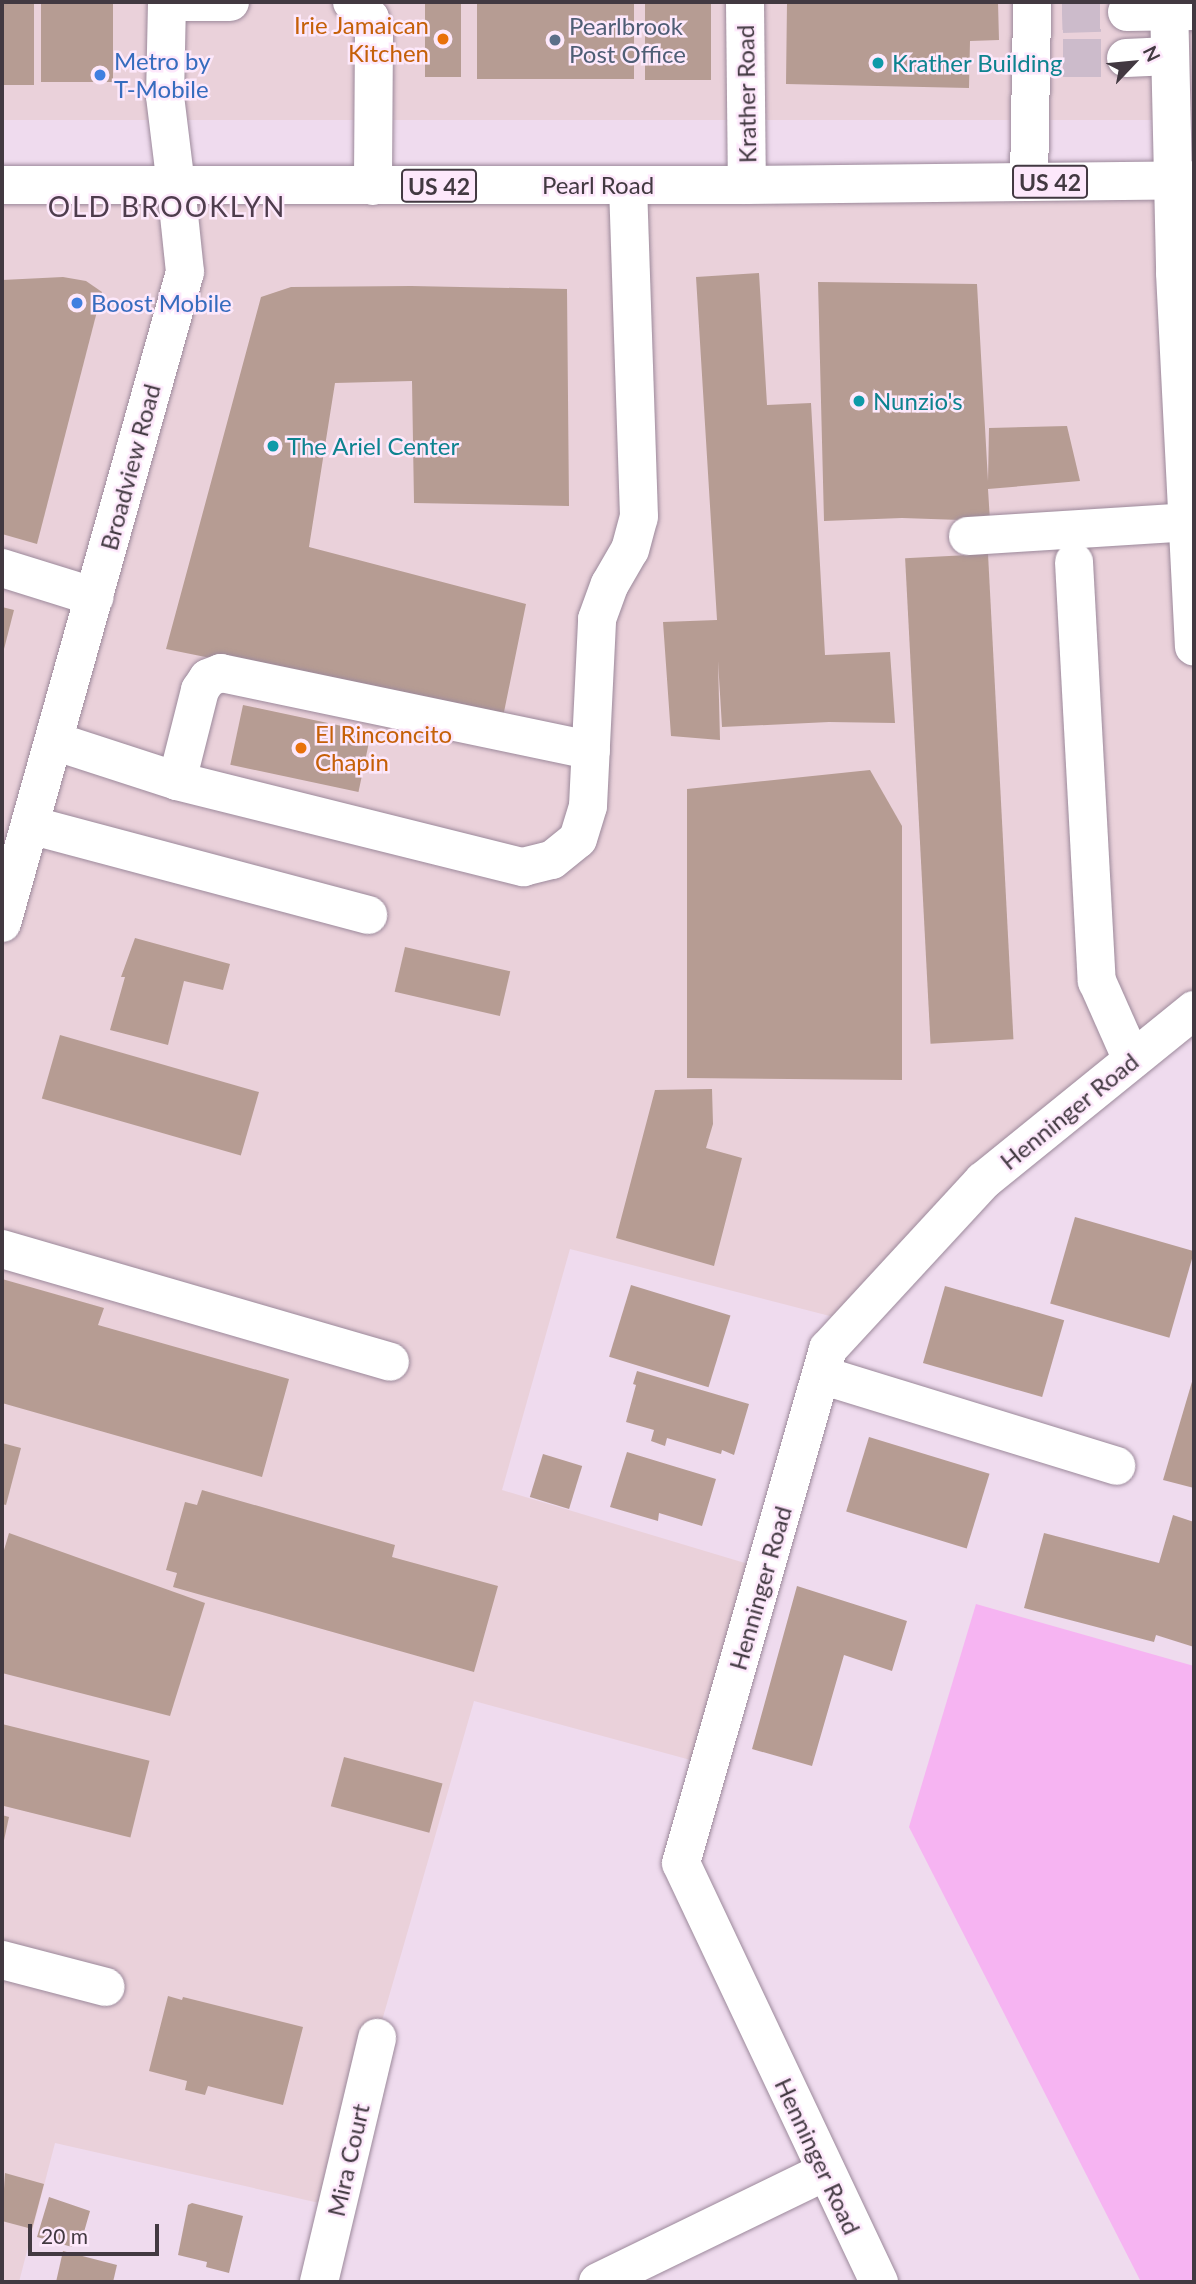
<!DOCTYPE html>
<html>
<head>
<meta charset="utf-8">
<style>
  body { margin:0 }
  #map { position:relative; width:1196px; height:2284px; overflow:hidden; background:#efdbee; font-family:Lato,sans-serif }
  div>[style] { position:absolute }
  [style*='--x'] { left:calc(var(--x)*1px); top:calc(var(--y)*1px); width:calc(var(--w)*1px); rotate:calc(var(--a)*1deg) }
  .commercial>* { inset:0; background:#ead1da; transform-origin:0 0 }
  .green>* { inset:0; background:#f6b4f2 }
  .building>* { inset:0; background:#b69c93; transform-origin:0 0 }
  .minor-tunnel>* { height:38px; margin-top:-19px; transform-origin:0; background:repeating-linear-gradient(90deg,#ccbbcb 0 38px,transparent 0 57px) }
  .roads { filter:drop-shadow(0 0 2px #9c899b) drop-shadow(0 0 2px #9c899b) }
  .minor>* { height:38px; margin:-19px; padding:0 19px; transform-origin:19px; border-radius:19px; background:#fff }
  .major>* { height:38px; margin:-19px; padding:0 19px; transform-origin:19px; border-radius:19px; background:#fff }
  .dots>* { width:19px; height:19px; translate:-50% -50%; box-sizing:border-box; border:4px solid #fde8fb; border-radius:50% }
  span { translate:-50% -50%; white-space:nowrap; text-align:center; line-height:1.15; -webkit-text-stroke:5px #fde8fb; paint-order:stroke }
  .shield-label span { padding:2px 5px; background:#fde8fb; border:2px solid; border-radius:5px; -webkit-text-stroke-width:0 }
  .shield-label { font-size:23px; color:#423941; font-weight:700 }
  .food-label { font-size:24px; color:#c56008 }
  .right { translate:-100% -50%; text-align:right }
  .left { translate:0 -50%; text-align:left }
  .service-label { font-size:24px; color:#4e5e75 }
  .shop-label { font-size:24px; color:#366cbe }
  .culture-label { font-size:24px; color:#0d838f }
  .street-label { font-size:24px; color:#423941 }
  .quarter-label { font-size:28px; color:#4e3d4d; letter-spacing:2px }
  .frame { position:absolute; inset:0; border:4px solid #423941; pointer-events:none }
  .north { position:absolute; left:1098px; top:28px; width:70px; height:70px; -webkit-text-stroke:5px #fde8fb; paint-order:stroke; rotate:64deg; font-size:19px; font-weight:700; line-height:28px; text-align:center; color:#423941 }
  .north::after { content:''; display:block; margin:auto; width:24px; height:32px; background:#423941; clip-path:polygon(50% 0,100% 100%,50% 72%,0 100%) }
  .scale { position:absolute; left:28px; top:2224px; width:131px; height:32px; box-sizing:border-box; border:4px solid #423941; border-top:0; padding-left:9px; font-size:21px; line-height:24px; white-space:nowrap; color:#423941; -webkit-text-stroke:5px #fde8fb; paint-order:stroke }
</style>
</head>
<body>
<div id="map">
  <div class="commercial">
    <div style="left:2px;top:2px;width:1192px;height:118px"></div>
    <div style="clip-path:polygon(1194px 180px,1194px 1010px,853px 1322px,570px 1249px,502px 1490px,765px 1569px,709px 1765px,474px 1701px,377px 2038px,337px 2207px,55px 2143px,19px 2282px,2px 2282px,2px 185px)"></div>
  </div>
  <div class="green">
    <div style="clip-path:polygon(976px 1604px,1194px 1666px,1194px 2282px,1141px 2282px,909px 1827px)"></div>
  </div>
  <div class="building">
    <div style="left:2px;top:2px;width:32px;height:83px"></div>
    <div style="left:41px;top:2px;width:72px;height:80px"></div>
    <div style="left:425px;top:2px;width:36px;height:75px"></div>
    <div style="left:477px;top:2px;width:157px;height:77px"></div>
    <div style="left:645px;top:2px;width:66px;height:78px"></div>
    <div style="clip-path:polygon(787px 2px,998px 2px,999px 40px,970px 41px,969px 88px,786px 84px)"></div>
    <div style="clip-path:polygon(759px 273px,767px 405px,811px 403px,825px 655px,890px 652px,895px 723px,829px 722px,722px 727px,718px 661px,720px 740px,671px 736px,663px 622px,717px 620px,696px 277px)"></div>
    <div style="clip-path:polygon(63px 277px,86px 281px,102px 292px,37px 544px,2px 534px,2px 280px)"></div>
    <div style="clip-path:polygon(818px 282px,977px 284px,988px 481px,989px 428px,1067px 426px,1080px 481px,988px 489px,990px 521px,902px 518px,824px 521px)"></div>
    <div style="clip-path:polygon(411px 286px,567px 289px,569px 506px,414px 503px,412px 381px,335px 383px,309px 547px,526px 604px,503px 717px,166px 649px,261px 297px,291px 287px)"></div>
    <div style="left:988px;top:554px;width:486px;height:83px;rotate:87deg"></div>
    <div style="clip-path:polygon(2px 607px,14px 610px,3px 653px,2px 653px)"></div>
    <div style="left:243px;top:705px;width:131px;height:61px;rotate:12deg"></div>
    <div style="clip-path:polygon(870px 770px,902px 826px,902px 1080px,687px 1078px,687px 789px)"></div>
    <div style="clip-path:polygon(135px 938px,230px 964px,223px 990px,184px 981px,168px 1045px,110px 1030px,125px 977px,121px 977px)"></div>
    <div style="left:405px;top:947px;width:108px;height:46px;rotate:13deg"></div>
    <div style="left:60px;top:1035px;width:207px;height:66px;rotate:16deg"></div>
    <div style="clip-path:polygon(712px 1089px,713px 1124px,706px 1148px,742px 1158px,714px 1266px,616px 1238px,655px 1090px)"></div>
    <div style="left:1075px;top:1217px;width:124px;height:90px;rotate:16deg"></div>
    <div style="clip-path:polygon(2px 1279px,104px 1308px,98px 1325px,289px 1379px,262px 1477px,2px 1403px)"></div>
    <div style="left:631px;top:1285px;width:104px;height:75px;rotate:17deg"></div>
    <div style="left:945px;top:1286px;width:124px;height:80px;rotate:16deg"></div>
    <div style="clip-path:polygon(637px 1371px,749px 1404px,734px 1455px,722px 1450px,721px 1454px,667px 1438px,665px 1446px,651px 1441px,654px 1430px,626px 1422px,636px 1385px,633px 1384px)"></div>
    <div style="clip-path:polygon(1194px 1375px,1194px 1488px,1163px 1480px)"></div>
    <div style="left:869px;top:1437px;width:126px;height:78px;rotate:17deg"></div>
    <div style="clip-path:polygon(2px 1443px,21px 1448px,6px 1505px,2px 1504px)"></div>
    <div style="clip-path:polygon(627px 1452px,716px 1479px,702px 1526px,659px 1513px,658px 1521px,610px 1507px)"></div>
    <div style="left:543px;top:1454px;width:41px;height:45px;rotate:17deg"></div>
    <div style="clip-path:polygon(202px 1490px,395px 1545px,392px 1557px,498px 1586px,474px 1672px,173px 1587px,177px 1573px,166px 1570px,185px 1502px,197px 1505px)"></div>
    <div style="clip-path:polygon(1173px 1515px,1194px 1522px,1194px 1647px,1156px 1635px,1154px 1642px,1024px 1608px,1044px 1533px,1159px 1563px)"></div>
    <div style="clip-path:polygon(9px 1533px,205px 1603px,170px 1716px,2px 1673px,2px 1557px)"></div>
    <div style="clip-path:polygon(797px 1586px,907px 1621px,892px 1671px,844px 1655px,812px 1766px,752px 1749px)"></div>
    <div style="left:2px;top:1724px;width:152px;height:79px;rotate:14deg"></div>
    <div style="left:344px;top:1757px;width:102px;height:51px;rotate:15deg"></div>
    <div style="clip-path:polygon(2px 1815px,9px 1817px,3px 1845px,2px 1845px)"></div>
    <div style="clip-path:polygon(168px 1996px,182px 2000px,183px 1997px,303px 2027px,283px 2105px,208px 2086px,205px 2095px,185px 2090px,187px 2081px,149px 2071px)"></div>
    <div style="clip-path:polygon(5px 2173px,44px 2184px,32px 2229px,2px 2221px)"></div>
    <div style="clip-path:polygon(49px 2197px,90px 2211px,80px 2246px,73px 2244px,72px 2247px,37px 2237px)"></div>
    <div style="clip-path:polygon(192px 2203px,243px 2216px,229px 2273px,206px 2267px,207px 2262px,178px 2255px,188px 2205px)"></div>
    <div style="clip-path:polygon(63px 2251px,117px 2265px,113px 2282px,56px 2282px)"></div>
  </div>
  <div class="minor-tunnel">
    <div style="--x:1062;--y:14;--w:65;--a:-1.8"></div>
    <div style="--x:1063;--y:58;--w:63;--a:0"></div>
  </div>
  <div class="roads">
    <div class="minor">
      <div style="--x:167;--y:2;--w:94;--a:91.2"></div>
      <div style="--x:165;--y:96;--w:91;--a:83"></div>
      <div style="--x:167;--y:2;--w:63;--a:0"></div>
      <div style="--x:352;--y:2;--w:24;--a:42"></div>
      <div style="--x:370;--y:18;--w:16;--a:76"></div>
      <div style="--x:374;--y:34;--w:152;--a:90.4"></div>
      <div style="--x:745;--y:2;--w:183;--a:89.4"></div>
      <div style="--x:1169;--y:2;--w:271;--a:88.7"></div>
      <div style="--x:1175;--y:273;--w:374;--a:87.1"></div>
      <div style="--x:1127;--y:12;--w:67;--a:-0.9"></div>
      <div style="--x:1126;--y:58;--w:44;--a:-2.6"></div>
      <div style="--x:1029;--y:182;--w:180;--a:-89"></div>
      <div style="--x:968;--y:536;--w:220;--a:-3.6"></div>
      <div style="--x:1074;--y:562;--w:420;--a:86.9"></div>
      <div style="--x:1097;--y:981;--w:86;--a:66.1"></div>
      <div style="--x:2;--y:568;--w:97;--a:17.3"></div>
      <div style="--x:54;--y:741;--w:129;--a:18"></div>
      <div style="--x:177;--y:781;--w:357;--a:14"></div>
      <div style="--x:523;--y:867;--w:30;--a:-14"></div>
      <div style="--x:552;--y:860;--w:33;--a:-39"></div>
      <div style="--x:578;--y:839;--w:34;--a:-73"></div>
      <div style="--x:588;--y:806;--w:187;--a:-87.2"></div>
      <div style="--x:597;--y:619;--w:37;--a:-70"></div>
      <div style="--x:610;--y:584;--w:39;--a:-60"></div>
      <div style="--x:630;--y:550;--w:34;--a:-75"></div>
      <div style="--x:639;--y:517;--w:332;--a:-91.9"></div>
      <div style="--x:177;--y:781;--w:94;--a:-75.8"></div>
      <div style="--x:200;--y:690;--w:14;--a:-56"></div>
      <div style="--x:208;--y:678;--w:14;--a:-21"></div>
      <div style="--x:221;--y:673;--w:378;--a:11.8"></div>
      <div style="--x:30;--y:825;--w:350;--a:14.9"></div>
      <div style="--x:2;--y:1249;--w:404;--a:16.2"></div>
      <div style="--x:821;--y:1375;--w:309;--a:17.1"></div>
      <div style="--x:2;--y:1960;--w:107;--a:14.6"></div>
      <div style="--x:319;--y:2282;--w:251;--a:-76.6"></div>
      <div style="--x:598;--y:2282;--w:252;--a:-25.9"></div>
      <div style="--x:879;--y:2282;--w:463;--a:-115.3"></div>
      <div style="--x:681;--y:1863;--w:535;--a:-74.04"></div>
      <div style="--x:828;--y:1349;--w:229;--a:-47.3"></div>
      <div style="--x:983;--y:1181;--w:272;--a:-39"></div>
    </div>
    <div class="major">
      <div style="--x:2;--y:185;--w:745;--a:0"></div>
      <div style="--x:747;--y:185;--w:447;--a:-0.6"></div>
      <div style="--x:2;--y:923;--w:676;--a:-74.3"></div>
      <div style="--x:185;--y:272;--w:86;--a:-96"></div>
    </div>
  </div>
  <div class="dots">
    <div style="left:443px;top:39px;background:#e8710a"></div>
    <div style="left:555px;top:40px;background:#5c6f8a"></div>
    <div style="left:878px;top:63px;background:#0f9aa8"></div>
    <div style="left:100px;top:75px;background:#3f7fe0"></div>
    <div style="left:77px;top:303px;background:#3f7fe0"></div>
    <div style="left:859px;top:401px;background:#0f9aa8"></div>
    <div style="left:273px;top:446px;background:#0f9aa8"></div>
    <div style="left:301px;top:748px;background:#e8710a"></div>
  </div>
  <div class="shield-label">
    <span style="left:1050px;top:182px">US 42</span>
    <span style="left:439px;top:186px">US 42</span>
  </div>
  <div class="food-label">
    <span class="right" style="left:429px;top:39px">Irie Jamaican<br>Kitchen</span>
    <span class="left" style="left:315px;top:748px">El Rinconcito<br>Chapin</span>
  </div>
  <div class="service-label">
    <span class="left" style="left:569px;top:40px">Pearlbrook<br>Post Office</span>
  </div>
  <div class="shop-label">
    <span class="left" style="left:114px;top:75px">Metro by<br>T-Mobile</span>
    <span class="left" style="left:91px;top:303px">Boost Mobile</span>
  </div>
  <div class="culture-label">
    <span class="left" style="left:892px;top:63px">Krather Building</span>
    <span class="left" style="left:873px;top:401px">Nunzio's</span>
    <span class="left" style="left:287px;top:446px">The Ariel Center</span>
  </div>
  <div class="street-label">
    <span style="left:746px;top:94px;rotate:-91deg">Krather Road</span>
    <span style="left:598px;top:185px">Pearl Road</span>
    <span style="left:130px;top:467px;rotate:-75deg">Broadview Road</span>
    <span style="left:1069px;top:1111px;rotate:-39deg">Henninger Road</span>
    <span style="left:760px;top:1588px;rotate:-74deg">Henninger Road</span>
    <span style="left:818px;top:2156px;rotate:65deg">Henninger Road</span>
    <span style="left:348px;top:2160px;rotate:-77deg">Mira Court</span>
  </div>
  <div class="quarter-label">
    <span style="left:167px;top:206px">OLD BROOKLYN</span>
  </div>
  <div class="frame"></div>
  <div class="north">N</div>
  <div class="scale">20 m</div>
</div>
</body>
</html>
